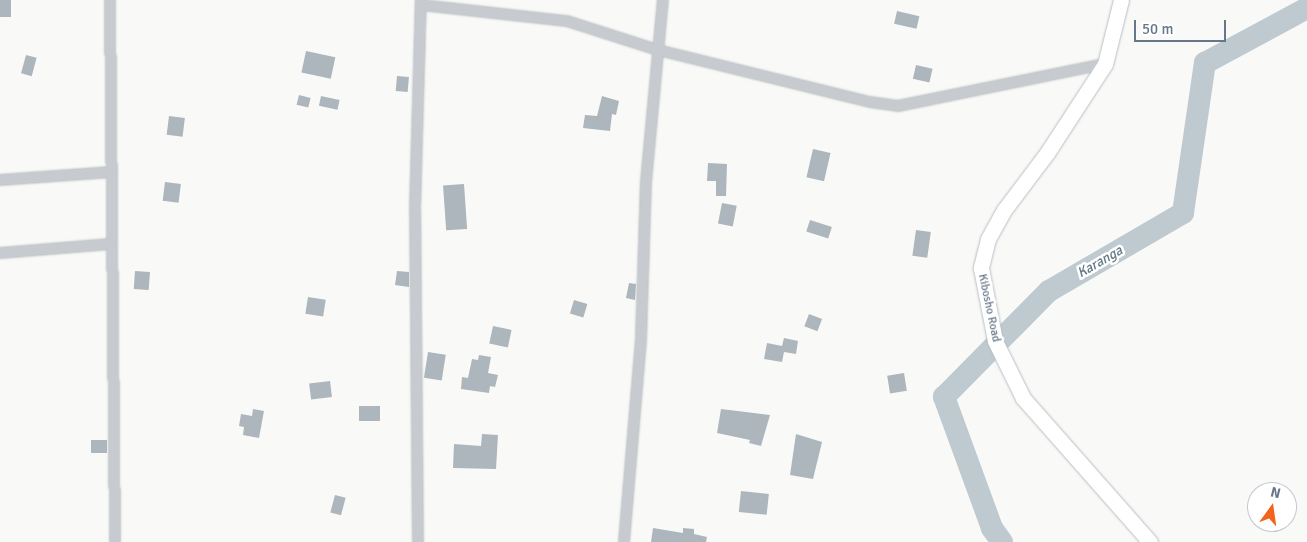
<!DOCTYPE html>
<html>
<head>
<meta charset="utf-8">
<style>
  body { margin:0 }
  #map { position:relative; width:1307px; height:542px; overflow:hidden; background:#f9faf7; font-family:Signika,sans-serif }
  div>[style] { position:absolute }
  [style*='--x'] { left:calc(var(--x)*1px); top:calc(var(--y)*1px); width:calc(var(--w)*1px); rotate:calc(var(--a)*1deg) }
  .river>* { height:22px; margin:-11px; padding:0 11px; transform-origin:11px; border-radius:11px; background:#bfcad0 }
  .building>* { inset:0; background:#adb5bd; transform-origin:0 0 }
  .roads { filter:drop-shadow(0 0 1px #b9bec4) drop-shadow(0 0 1px #b9bec4) }
  .street>* { height:10px; margin:-5px; padding:0 5px; transform-origin:5px; border-radius:5px; background:#c7cacf }
  .secondary>* { height:15px; margin:-7.5px; padding:0 7.5px; transform-origin:7.5px; border-radius:7.5px; background:#fff }
  span { translate:-50% -50%; white-space:nowrap; text-align:center; line-height:1.15; -webkit-text-stroke:5px #fff; paint-order:stroke }
  .street-label { font-size:12px; color:#66778b }
  .water-label { font-size:14px; color:#627986; font-style:italic }
  .north { position:absolute; left:1247px; top:482px; width:50px; height:50px; box-sizing:border-box; background:#fff; border:1px solid #c2c9d1; border-radius:50%; rotate:14deg; font-size:14px; font-weight:700; line-height:20px; text-align:center; color:#66778b }
  .north::after { content:''; display:block; margin:auto; width:18px; height:22px; background:#f4621d; clip-path:polygon(50% 0,100% 100%,50% 72%,0 100%) }
  .scale { position:absolute; left:1134px; top:20px; width:92px; height:22px; box-sizing:border-box; border:2px solid #66778b; border-top:0; padding-left:6px; font-size:15px; line-height:18px; white-space:nowrap; color:#66778b; -webkit-text-stroke:4px #fff; paint-order:stroke }
</style>
</head>
<body>
<div id="map">
  <div class="river">
    <div style="--x:1002;--y:542;--w:17;--a:-126"></div>
    <div style="--x:992;--y:528;--w:140;--a:-110.1"></div>
    <div style="--x:944;--y:397;--w:149;--a:-45.3"></div>
    <div style="--x:1049;--y:291;--w:155;--a:-30.2"></div>
    <div style="--x:1183;--y:213;--w:152;--a:-81.7"></div>
    <div style="--x:1205;--y:63;--w:116;--a:-28.3"></div>
  </div>
  <div class="building">
    <div style="left:0;top:0;width:11px;height:17px"></div>
    <div style="left:897px;top:11px;width:23px;height:13px;rotate:13deg"></div>
    <div style="left:306px;top:51px;width:30px;height:22px;rotate:12deg"></div>
    <div style="left:26px;top:55px;width:11px;height:19px;rotate:15deg"></div>
    <div style="left:916px;top:65px;width:17px;height:14px;rotate:13deg"></div>
    <div style="left:397px;top:76px;width:12px;height:15px;rotate:5deg"></div>
    <div style="left:299px;top:95px;width:12px;height:10px;rotate:14deg"></div>
    <div style="left:321px;top:96px;width:19px;height:10px;rotate:12deg"></div>
    <div style="clip-path:polygon(602px 96px,619px 101px,616px 115px,612px 114px,610px 131px,583px 128px,585px 115px,597px 116px)"></div>
    <div style="left:169px;top:116px;width:16px;height:19px;rotate:7deg"></div>
    <div style="left:813px;top:149px;width:18px;height:29px;rotate:13deg"></div>
    <div style="clip-path:polygon(708px 163px,727px 164px,726px 196px,716px 196px,716px 181px,707px 181px)"></div>
    <div style="left:165px;top:182px;width:16px;height:19px;rotate:7deg"></div>
    <div style="left:464px;top:184px;width:45px;height:21px;rotate:86deg"></div>
    <div style="left:722px;top:203px;width:15px;height:21px;rotate:11deg"></div>
    <div style="left:810px;top:220px;width:23px;height:12px;rotate:18deg"></div>
    <div style="left:916px;top:230px;width:15px;height:26px;rotate:8deg"></div>
    <div style="left:135px;top:271px;width:15px;height:18px;rotate:4deg"></div>
    <div style="clip-path:polygon(397px 271px,409px 272px,409px 287px,395px 285px)"></div>
    <div style="clip-path:polygon(629px 283px,636px 284px,635px 300px,626px 298px)"></div>
    <div style="left:308px;top:297px;width:18px;height:17px;rotate:9deg"></div>
    <div style="left:574px;top:300px;width:14px;height:14px;rotate:17deg"></div>
    <div style="left:809px;top:314px;width:14px;height:13px;rotate:21deg"></div>
    <div style="left:493px;top:326px;width:19px;height:18px;rotate:12deg"></div>
    <div style="clip-path:polygon(784px 338px,798px 341px,796px 354px,784px 352px,782px 362px,764px 359px,767px 343px,782px 346px)"></div>
    <div style="left:428px;top:352px;width:18px;height:26px;rotate:9deg"></div>
    <div style="clip-path:polygon(479px 355px,491px 357px,488px 373px,498px 375px,495px 387px,490px 386px,489px 393px,461px 389px,462px 377px,468px 378px,472px 359px,478px 360px)"></div>
    <div style="left:904px;top:373px;width:18px;height:17px;rotate:81deg"></div>
    <div style="left:330px;top:381px;width:16px;height:21px;rotate:83deg"></div>
    <div style="left:359px;top:406px;width:21px;height:15px"></div>
    <div style="clip-path:polygon(253px 409px,264px 411px,259px 438px,243px 435px,244px 427px,239px 426px,241px 414px,252px 416px)"></div>
    <div style="clip-path:polygon(721px 409px,770px 415px,761px 446px,749px 443px,750px 440px,717px 433px)"></div>
    <div style="clip-path:polygon(482px 434px,498px 435px,496px 469px,453px 468px,454px 444px,481px 446px)"></div>
    <div style="clip-path:polygon(796px 434px,822px 442px,813px 479px,790px 475px)"></div>
    <div style="left:91px;top:440px;width:16px;height:13px"></div>
    <div style="left:741px;top:491px;width:28px;height:21px;rotate:6deg"></div>
    <div style="left:335px;top:495px;width:11px;height:18px;rotate:15deg"></div>
    <div style="clip-path:polygon(653px 528px,683px 533px,683px 528px,694px 529px,694px 534px,707px 537px,706px 542px,651px 542px)"></div>
  </div>
  <div class="roads">
    <div class="street">
      <div style="--x:110;--y:0;--w:542;--a:89.47"></div>
      <div style="--x:421;--y:5;--w:147;--a:6.3"></div>
      <div style="--x:567;--y:21;--w:96;--a:17.7"></div>
      <div style="--x:658;--y:50;--w:218;--a:13.8"></div>
      <div style="--x:870;--y:102;--w:28;--a:8"></div>
      <div style="--x:898;--y:106;--w:211;--a:-11.5"></div>
      <div style="--x:0;--y:180;--w:112;--a:-4.1"></div>
      <div style="--x:0;--y:253;--w:111;--a:-4.6"></div>
      <div style="--x:418;--y:542;--w:333;--a:-90.5"></div>
      <div style="--x:415;--y:209;--w:209;--a:-88.4"></div>
      <div style="--x:624;--y:542;--w:204;--a:-85.2"></div>
      <div style="--x:641;--y:339;--w:157;--a:-88.2"></div>
      <div style="--x:646;--y:182;--w:183;--a:-84.7"></div>
    </div>
    <div class="secondary">
      <div style="--x:1121;--y:0;--w:66;--a:104"></div>
      <div style="--x:1105;--y:64;--w:106;--a:123.1"></div>
      <div style="--x:1047;--y:153;--w:71;--a:127"></div>
      <div style="--x:1004;--y:210;--w:33;--a:119"></div>
      <div style="--x:988;--y:239;--w:30;--a:104"></div>
      <div style="--x:981;--y:268;--w:74;--a:79.1"></div>
      <div style="--x:995;--y:341;--w:64;--a:63.8"></div>
      <div style="--x:1023;--y:398;--w:192;--a:48.6"></div>
    </div>
  </div>
  <div class="street-label">
    <span style="left:989px;top:308px;rotate:78deg">Kibosho Road</span>
  </div>
  <div class="water-label">
    <span style="left:1100px;top:262px;rotate:-30deg">Karanga</span>
  </div>
  <div class="north">N</div>
  <div class="scale">50 m</div>
</div>
</body>
</html>
